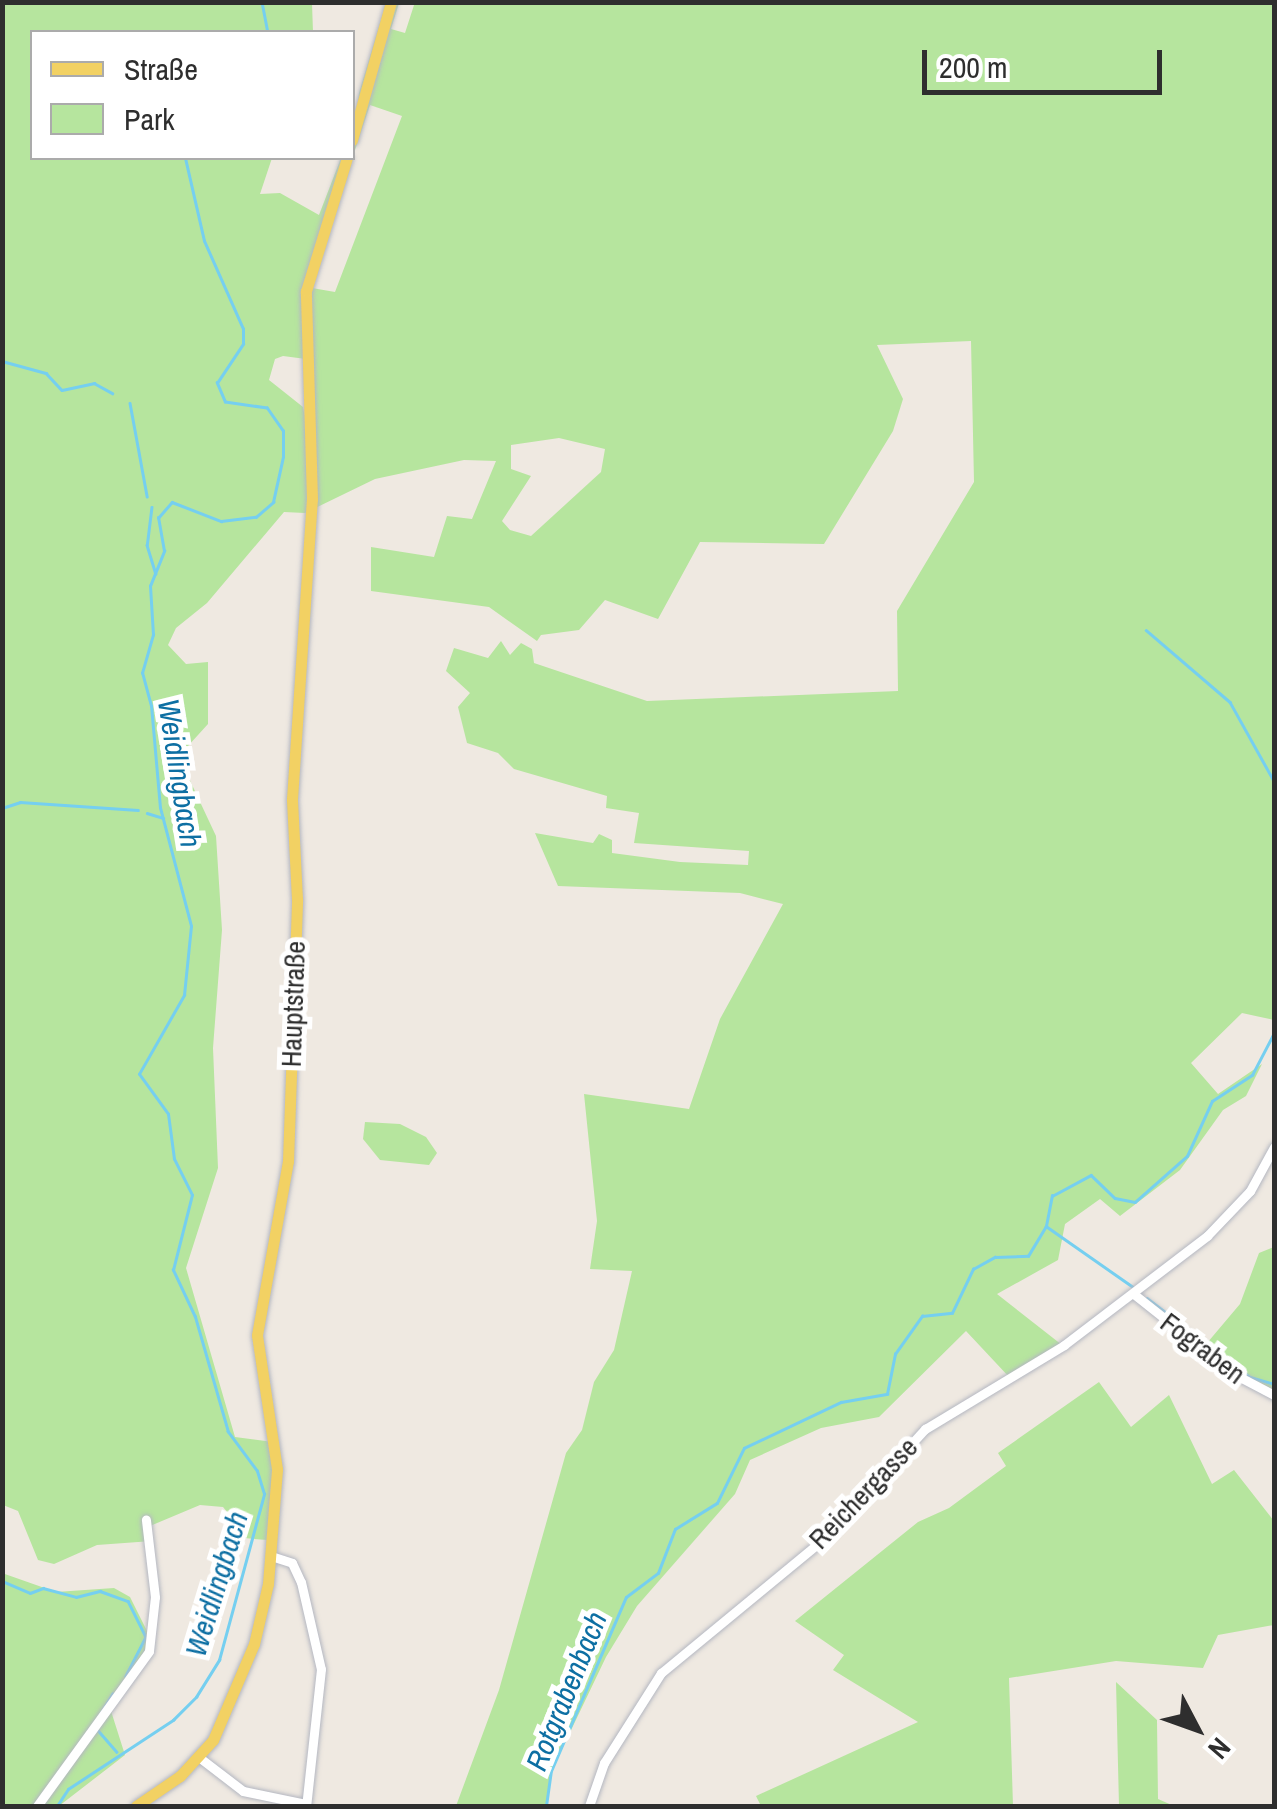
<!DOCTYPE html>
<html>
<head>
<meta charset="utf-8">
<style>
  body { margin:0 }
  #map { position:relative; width:1277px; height:1809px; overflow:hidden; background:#efe9e1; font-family:"Archivo Narrow",sans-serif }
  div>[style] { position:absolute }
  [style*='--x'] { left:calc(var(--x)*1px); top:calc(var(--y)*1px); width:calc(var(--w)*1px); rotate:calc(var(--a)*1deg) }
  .green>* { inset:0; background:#b6e59e }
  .stream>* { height:2.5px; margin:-1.25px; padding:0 1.25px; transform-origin:1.25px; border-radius:1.25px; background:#75cff0 }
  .roads { filter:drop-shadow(0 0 2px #b4b7c1) drop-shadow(0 0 2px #b4b7c1) }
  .minor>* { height:9px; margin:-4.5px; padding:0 4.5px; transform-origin:4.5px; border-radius:4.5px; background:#fff }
  .major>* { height:11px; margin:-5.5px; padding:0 5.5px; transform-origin:5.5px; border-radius:5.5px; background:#f2d163 }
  span { translate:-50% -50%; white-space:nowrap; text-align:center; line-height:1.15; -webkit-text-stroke:10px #fff; paint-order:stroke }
  .street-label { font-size:28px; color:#2e2e2e }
  .water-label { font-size:30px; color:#0d6fa3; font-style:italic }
  .frame { position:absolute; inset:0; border:5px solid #2e2e2e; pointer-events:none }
  .legend { position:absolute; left:30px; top:30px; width:325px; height:130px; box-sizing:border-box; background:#fff; border:2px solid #ababab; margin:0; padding:12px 18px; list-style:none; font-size:30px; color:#2e2e2e }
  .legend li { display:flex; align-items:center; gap:20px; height:50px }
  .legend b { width:50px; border:2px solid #ababab }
  .north { position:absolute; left:1147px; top:1679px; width:100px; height:100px; -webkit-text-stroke:8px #fff; paint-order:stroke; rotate:131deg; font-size:28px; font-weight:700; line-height:40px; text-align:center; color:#2e2e2e }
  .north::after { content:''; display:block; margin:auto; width:35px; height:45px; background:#2e2e2e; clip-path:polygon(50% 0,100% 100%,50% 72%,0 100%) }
  .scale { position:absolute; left:922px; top:50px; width:240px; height:45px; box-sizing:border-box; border:5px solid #2e2e2e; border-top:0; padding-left:12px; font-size:30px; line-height:35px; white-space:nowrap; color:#2e2e2e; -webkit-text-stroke:8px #fff; paint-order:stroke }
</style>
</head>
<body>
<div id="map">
  <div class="green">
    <div style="clip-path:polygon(evenodd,415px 2px,1274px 3px,1274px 1020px,1242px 1013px,1191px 1063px,1218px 1094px,1262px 1064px,1246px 1096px,1223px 1110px,1180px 1170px,1120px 1216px,1100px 1199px,1065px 1224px,1058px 1260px,997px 1294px,1062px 1345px,1010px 1378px,966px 1331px,879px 1417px,821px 1428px,750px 1460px,735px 1494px,637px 1606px,606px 1657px,551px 1772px,546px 1806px,456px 1806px,499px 1690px,566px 1453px,582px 1430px,594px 1382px,614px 1350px,632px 1271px,590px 1269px,597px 1221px,584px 1094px,689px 1109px,720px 1019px,783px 904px,740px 893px,558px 886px,535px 833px,593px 843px,599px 834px,612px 840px,612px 853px,680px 862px,748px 865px,749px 851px,634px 843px,639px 813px,606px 808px,607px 796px,514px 769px,498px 753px,467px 743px,458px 707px,470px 693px,446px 671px,454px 648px,488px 658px,501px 641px,510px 655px,521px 643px,532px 649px,534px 663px,647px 701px,898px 691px,897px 611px,974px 482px,971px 341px,877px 345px,903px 399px,893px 431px,824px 544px,700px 542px,658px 619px,605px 600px,579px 630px,541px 635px,537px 641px,489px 607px,371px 591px,371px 547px,434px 557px,447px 516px,472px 519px,496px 461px,464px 460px,375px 479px,305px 513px,284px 512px,207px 603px,176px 628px,168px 645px,186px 664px,208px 662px,208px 724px,188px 746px,186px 772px,216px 836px,222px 930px,213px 1048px,218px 1168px,186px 1268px,235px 1437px,273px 1442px,277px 1481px,267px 1540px,231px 1537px,232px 1518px,223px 1507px,200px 1505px,150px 1526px,152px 1541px,97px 1545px,54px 1564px,38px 1560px,18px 1511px,3px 1505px,3px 3px,312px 3px,313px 32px,32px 32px,32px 158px,272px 158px,260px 194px,280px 193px,319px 215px,341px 158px,352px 158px,312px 288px,335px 292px,402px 116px,370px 105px,353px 156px,359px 93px,386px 3px,399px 3px,391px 29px,405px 33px,415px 2px,283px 356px,306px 359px,305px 417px,303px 407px,269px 380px,275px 359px,283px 356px,415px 2px,559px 438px,605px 449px,601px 472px,531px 536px,510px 530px,502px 521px,531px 476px,511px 469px,511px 445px,559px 438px)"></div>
    <div style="clip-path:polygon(365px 1122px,400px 1124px,426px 1137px,437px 1153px,429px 1165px,380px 1160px,363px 1139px)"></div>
    <div style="clip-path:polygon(1274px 1247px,1274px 1393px,1202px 1349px,1240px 1304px,1259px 1253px)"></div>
    <div style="clip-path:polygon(1099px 1382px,1131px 1427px,1169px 1395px,1212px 1484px,1234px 1470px,1274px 1521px,1274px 1625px,1218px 1635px,1203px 1668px,1116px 1661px,1009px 1678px,1013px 1806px,761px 1806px,756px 1796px,918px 1722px,833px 1670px,844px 1655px,795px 1621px,918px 1522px,949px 1508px,1006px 1466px,998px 1453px)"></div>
    <div style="clip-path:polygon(2px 1573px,56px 1592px,114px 1588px,130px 1597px,151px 1639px,111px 1711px,125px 1755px,59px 1806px,3px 1806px)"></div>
    <div style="clip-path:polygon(1116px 1682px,1157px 1720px,1158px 1799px,1174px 1806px,1119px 1806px)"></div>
  </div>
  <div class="stream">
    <div style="--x:262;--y:2;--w:31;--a:79"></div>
    <div style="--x:2;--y:361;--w:46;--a:15.3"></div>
    <div style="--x:46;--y:373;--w:23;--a:47"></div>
    <div style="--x:62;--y:390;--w:33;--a:-12"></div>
    <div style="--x:94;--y:383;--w:21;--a:29"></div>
    <div style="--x:130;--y:403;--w:95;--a:79.6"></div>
    <div style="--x:152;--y:507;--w:38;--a:97"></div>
    <div style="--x:147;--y:545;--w:30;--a:73"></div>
    <div style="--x:1146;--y:630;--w:111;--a:40.6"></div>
    <div style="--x:1230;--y:702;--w:90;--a:60.9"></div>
    <div style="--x:2;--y:808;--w:19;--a:-18"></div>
    <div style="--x:20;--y:802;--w:118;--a:3.9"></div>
    <div style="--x:147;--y:813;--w:17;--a:17"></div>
    <div style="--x:1046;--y:1226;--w:106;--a:35"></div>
    <div style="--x:1147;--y:1298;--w:130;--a:37.5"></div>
    <div style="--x:1250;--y:1377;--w:25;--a:16"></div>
    <div style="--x:2;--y:1581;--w:30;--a:23"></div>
    <div style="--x:30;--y:1593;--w:14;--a:-21"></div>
    <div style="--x:43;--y:1588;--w:34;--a:15"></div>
    <div style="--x:76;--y:1597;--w:25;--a:-14"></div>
    <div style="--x:100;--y:1591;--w:30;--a:20"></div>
    <div style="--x:128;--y:1601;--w:40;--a:63.4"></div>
    <div style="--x:146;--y:1637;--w:44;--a:117.1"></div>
    <div style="--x:99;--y:1716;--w:26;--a:-59"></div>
    <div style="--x:97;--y:1729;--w:30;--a:49"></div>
    <div style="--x:57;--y:1806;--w:20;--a:-57"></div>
    <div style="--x:68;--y:1789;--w:126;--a:-33.3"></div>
    <div style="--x:173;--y:1720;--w:33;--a:-45"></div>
    <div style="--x:196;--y:1697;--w:44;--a:-58.1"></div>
    <div style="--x:219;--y:1660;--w:172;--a:-74.8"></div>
    <div style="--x:264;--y:1494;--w:24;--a:-107"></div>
    <div style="--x:257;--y:1471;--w:49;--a:-126.6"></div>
    <div style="--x:228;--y:1432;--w:120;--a:-106"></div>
    <div style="--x:195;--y:1317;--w:52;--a:-115.1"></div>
    <div style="--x:173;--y:1270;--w:77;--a:-75.8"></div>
    <div style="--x:192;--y:1195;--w:40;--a:-116.6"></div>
    <div style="--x:174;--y:1159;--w:45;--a:-97.6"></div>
    <div style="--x:168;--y:1114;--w:49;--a:-125.9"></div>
    <div style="--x:139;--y:1074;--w:91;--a:-60.3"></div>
    <div style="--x:184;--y:995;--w:69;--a:-84.2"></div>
    <div style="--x:191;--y:926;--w:122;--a:-104.7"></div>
    <div style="--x:160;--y:808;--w:102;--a:-95"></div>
    <div style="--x:151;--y:706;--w:34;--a:-105"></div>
    <div style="--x:142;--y:673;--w:40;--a:-74"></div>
    <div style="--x:153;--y:635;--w:49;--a:-93.5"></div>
    <div style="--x:150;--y:586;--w:38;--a:-68"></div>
    <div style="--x:164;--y:551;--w:34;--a:-100"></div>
    <div style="--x:158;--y:518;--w:21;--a:-49"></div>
    <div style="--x:172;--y:502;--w:53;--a:21.2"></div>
    <div style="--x:221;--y:521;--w:35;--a:-7"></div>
    <div style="--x:256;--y:517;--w:23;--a:-41"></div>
    <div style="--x:273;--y:502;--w:46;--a:-77.5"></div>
    <div style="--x:283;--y:457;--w:26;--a:-90"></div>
    <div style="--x:283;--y:431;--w:28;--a:-125"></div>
    <div style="--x:267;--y:408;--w:42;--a:-171.9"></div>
    <div style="--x:225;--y:402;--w:21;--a:-113"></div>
    <div style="--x:217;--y:383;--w:47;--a:-56.3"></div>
    <div style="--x:243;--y:344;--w:15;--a:-90"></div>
    <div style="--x:243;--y:329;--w:96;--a:-113.9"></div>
    <div style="--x:204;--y:241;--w:85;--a:-102.9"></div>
    <div style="--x:546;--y:1806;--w:35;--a:-82"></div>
    <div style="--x:551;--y:1771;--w:189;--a:-66.7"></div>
    <div style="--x:626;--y:1597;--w:40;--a:-37"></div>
    <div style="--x:658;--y:1573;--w:47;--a:-68.9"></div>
    <div style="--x:675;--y:1529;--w:49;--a:-31.8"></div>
    <div style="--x:717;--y:1503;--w:61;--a:-63.9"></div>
    <div style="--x:744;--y:1448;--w:107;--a:-25.4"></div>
    <div style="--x:841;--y:1402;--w:47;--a:-9.9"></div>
    <div style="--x:887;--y:1394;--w:41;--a:-78.7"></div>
    <div style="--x:895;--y:1354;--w:47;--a:-54.6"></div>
    <div style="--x:922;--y:1316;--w:30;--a:-6"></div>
    <div style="--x:952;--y:1313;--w:49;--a:-64.5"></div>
    <div style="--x:973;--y:1269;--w:25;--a:-29"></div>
    <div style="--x:995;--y:1257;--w:33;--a:-2"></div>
    <div style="--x:1028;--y:1256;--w:35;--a:-59"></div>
    <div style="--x:1046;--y:1226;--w:31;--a:-79"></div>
    <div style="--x:1052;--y:1196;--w:44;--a:-28.3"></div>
    <div style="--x:1091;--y:1175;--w:33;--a:44"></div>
    <div style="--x:1115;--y:1198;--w:20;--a:11"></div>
    <div style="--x:1135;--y:1202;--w:69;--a:-41.5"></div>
    <div style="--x:1187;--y:1156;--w:60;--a:-65.6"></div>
    <div style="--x:1212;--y:1101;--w:48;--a:-33"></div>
    <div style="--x:1252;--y:1075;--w:47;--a:-62.4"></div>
  </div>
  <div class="roads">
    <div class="minor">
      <div style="--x:1135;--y:1295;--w:129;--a:38.4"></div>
      <div style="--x:1236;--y:1375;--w:43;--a:27.8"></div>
      <div style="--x:271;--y:1556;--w:22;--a:18"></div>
      <div style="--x:292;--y:1563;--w:21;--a:65"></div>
      <div style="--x:301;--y:1582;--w:89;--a:77.1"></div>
      <div style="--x:321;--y:1669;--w:138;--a:96.2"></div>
      <div style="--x:200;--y:1758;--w:54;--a:37.5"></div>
      <div style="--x:243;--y:1791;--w:64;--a:11.7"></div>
      <div style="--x:37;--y:1806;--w:191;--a:-54.1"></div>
      <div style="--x:149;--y:1651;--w:54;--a:-83.7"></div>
      <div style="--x:155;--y:1597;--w:78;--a:-96.7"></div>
      <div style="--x:589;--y:1806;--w:46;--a:-70.8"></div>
      <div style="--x:604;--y:1763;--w:107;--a:-57.7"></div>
      <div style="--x:661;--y:1673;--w:214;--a:-39.5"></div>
      <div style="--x:826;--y:1537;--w:147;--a:-47.5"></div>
      <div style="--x:925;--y:1429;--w:162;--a:-31.1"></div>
      <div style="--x:1064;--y:1345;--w:180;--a:-37.3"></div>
      <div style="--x:1207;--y:1236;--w:62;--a:-46.3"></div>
      <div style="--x:1250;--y:1191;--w:50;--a:-61.4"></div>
    </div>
    <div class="major">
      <div style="--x:352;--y:140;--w:143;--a:-74.2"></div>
      <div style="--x:136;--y:1806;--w:53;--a:-34.3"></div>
      <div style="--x:180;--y:1776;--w:49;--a:-47.5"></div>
      <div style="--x:213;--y:1740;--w:104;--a:-66.9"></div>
      <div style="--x:254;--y:1644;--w:62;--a:-76.9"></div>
      <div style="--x:268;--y:1584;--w:115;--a:-85.5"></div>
      <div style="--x:277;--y:1469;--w:135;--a:-98.5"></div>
      <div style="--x:257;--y:1335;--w:177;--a:-79.9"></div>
      <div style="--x:288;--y:1161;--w:262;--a:-88"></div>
      <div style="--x:297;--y:899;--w:100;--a:-92.9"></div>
      <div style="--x:292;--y:799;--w:301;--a:-86.2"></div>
      <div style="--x:312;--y:499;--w:208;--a:-91.7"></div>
      <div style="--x:306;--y:291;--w:139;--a:-72.9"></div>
    </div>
  </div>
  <div class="street-label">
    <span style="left:293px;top:1004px;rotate:-88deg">Hauptstraße</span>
    <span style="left:1203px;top:1348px;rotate:37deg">Fograben</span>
    <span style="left:863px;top:1493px;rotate:-46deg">Reichergasse</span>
  </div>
  <div class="water-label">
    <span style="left:180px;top:773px;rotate:81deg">Weidlingbach</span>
    <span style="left:216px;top:1584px;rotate:-73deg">Weidlingbach</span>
    <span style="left:566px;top:1691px;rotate:-68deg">Rotgrabenbach</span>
  </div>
  <div class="frame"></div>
  <ul class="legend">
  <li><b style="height:12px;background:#f2d163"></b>Straße</li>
  <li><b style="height:28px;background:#b6e59e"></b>Park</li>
  </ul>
  <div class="north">N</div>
  <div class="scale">200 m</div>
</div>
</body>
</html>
